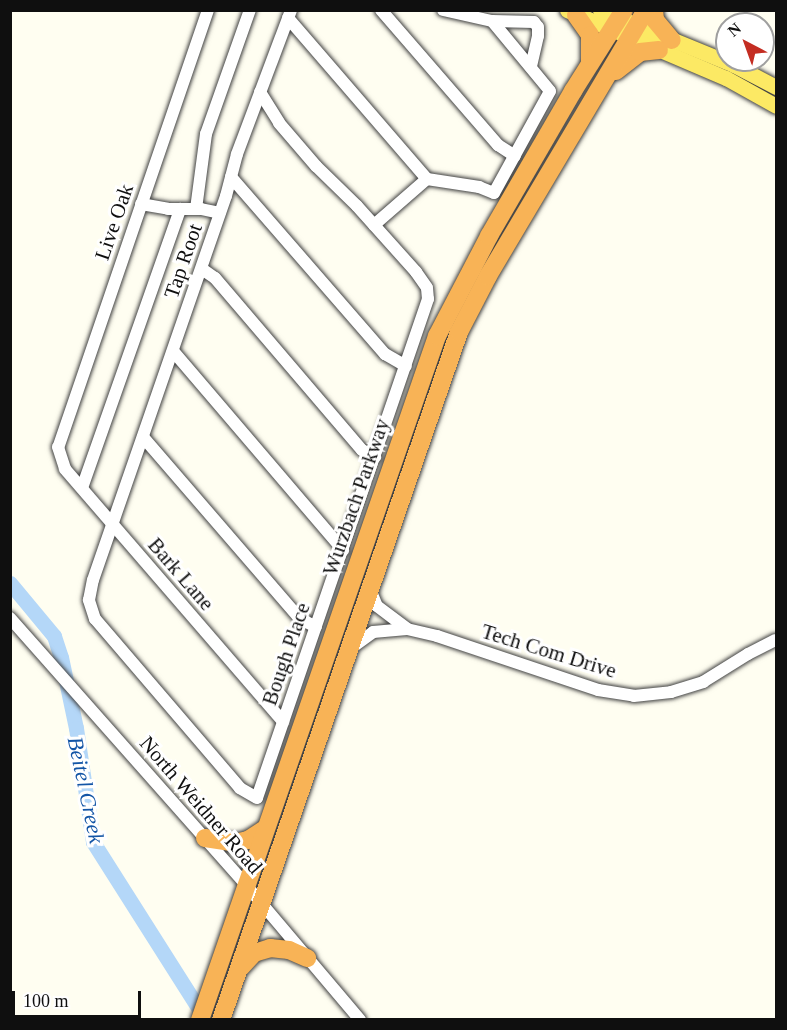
<!DOCTYPE html>
<html>
<head>
<meta charset="utf-8">
<style>
  body { margin:0 }
  #map { position:relative; width:787px; height:1030px; overflow:hidden; background:#fffef1; font-family:Georgia,serif }
  div>[style] { position:absolute }
  [style*='--x'] { left:calc(var(--x)*1px); top:calc(var(--y)*1px); width:calc(var(--w)*1px); rotate:calc(var(--a)*1deg) }
  .river>* { height:15px; margin:-7.5px; padding:0 7.5px; transform-origin:7.5px; border-radius:7.5px; background:#b4d7f8 }
  .roads { filter:drop-shadow(0 0 2px #424242) drop-shadow(0 0 2px #424242) }
  .minor>* { height:12px; margin:-6px; padding:0 6px; transform-origin:6px; border-radius:6px; background:#fff }
  .major>* { height:15px; margin:-7.5px; padding:0 7.5px; transform-origin:7.5px; border-radius:7.5px; background:#fce964 }
  .highway>* { height:18px; margin:-9px; padding:0 9px; transform-origin:9px; border-radius:9px; background:#f8b356 }
  span { translate:-50% -50%; white-space:nowrap; text-align:center; line-height:1.15; -webkit-text-stroke:6px #fff; paint-order:stroke }
  .street-label { font-size:21px; color:#0f0f0f }
  .water-label { font-size:22px; color:#1355a6; font-style:italic }
  .frame { position:absolute; inset:0; border:12px solid #0f0f0f; pointer-events:none }
  .north { position:absolute; left:715px; top:12px; width:60px; height:60px; box-sizing:border-box; background:#fff; border:2px solid #9f9f9f; border-radius:50%; rotate:319deg; font-size:16px; font-weight:700; line-height:24px; text-align:center; color:#0f0f0f }
  .north::after { content:''; display:block; margin:auto; width:21px; height:27px; background:#c42d22; clip-path:polygon(50% 0,100% 100%,50% 72%,0 100%) }
  .scale { position:absolute; left:12px; top:991px; width:129px; height:27px; box-sizing:border-box; border:3px solid #0f0f0f; border-top:0; padding-left:8px; font-size:18px; line-height:21px; white-space:nowrap; color:#0f0f0f; -webkit-text-stroke:4px #fff; paint-order:stroke }
</style>
</head>
<body>
<div id="map">
  <div class="river">
    <div style="--x:10;--y:583;--w:69;--a:50.3"></div>
    <div style="--x:54;--y:636;--w:22;--a:72"></div>
    <div style="--x:61;--y:657;--w:73;--a:78.1"></div>
    <div style="--x:76;--y:728;--w:115;--a:81.5"></div>
    <div style="--x:93;--y:842;--w:211;--a:57.6"></div>
  </div>
  <div class="roads">
    <div class="minor">
      <div style="--x:208;--y:10;--w:462;--a:108.9"></div>
      <div style="--x:58;--y:447;--w:23;--a:72"></div>
      <div style="--x:65;--y:469;--w:334;--a:49.2"></div>
      <div style="--x:381;--y:10;--w:179;--a:49.1"></div>
      <div style="--x:498;--y:145;--w:20;--a:33"></div>
      <div style="--x:443;--y:10;--w:50;--a:12.7"></div>
      <div style="--x:492;--y:21;--w:42;--a:1.4"></div>
      <div style="--x:534;--y:22;--w:6;--a:51"></div>
      <div style="--x:538;--y:27;--w:9;--a:90"></div>
      <div style="--x:538;--y:36;--w:32;--a:103"></div>
      <div style="--x:288;--y:18;--w:213;--a:49.2"></div>
      <div style="--x:260;--y:92;--w:36;--a:58"></div>
      <div style="--x:279;--y:123;--w:57;--a:49.3"></div>
      <div style="--x:316;--y:166;--w:57;--a:44.3"></div>
      <div style="--x:357;--y:206;--w:89;--a:48.2"></div>
      <div style="--x:416;--y:272;--w:19;--a:55"></div>
      <div style="--x:427;--y:288;--w:11;--a:85"></div>
      <div style="--x:428;--y:299;--w:527;--a:108.92"></div>
      <div style="--x:257;--y:798;--w:20;--a:-150"></div>
      <div style="--x:240;--y:788;--w:223;--a:-130.6"></div>
      <div style="--x:95;--y:619;--w:20;--a:-108"></div>
      <div style="--x:89;--y:600;--w:20;--a:-79"></div>
      <div style="--x:93;--y:580;--w:406;--a:-70.9"></div>
      <div style="--x:226;--y:196;--w:43;--a:-75.3"></div>
      <div style="--x:237;--y:154;--w:154;--a:-69.4"></div>
      <div style="--x:231;--y:177;--w:235;--a:49"></div>
      <div style="--x:385;--y:354;--w:24;--a:30"></div>
      <div style="--x:427;--y:179;--w:53;--a:8.7"></div>
      <div style="--x:479;--y:187;--w:16;--a:22"></div>
      <div style="--x:494;--y:193;--w:116;--a:-61.2"></div>
      <div style="--x:550;--y:91;--w:91;--a:-129.6"></div>
      <div style="--x:141;--y:204;--w:27;--a:10"></div>
      <div style="--x:168;--y:209;--w:33;--a:0"></div>
      <div style="--x:201;--y:209;--w:19;--a:12"></div>
      <div style="--x:196;--y:209;--w:76;--a:-82.4"></div>
      <div style="--x:206;--y:134;--w:132;--a:-70.5"></div>
      <div style="--x:374;--y:225;--w:70;--a:-41"></div>
      <div style="--x:202;--y:269;--w:16;--a:35"></div>
      <div style="--x:215;--y:278;--w:226;--a:49.5"></div>
      <div style="--x:362;--y:450;--w:15;--a:28"></div>
      <div style="--x:173;--y:351;--w:262;--a:49.5"></div>
      <div style="--x:143;--y:437;--w:239;--a:49.2"></div>
      <div style="--x:299;--y:618;--w:19;--a:28"></div>
      <div style="--x:82;--y:488;--w:296;--a:-70.6"></div>
      <div style="--x:370;--y:589;--w:18;--a:68"></div>
      <div style="--x:377;--y:606;--w:38;--a:37"></div>
      <div style="--x:10;--y:618;--w:356;--a:48.5"></div>
      <div style="--x:246;--y:885;--w:177;--a:49.8"></div>
      <div style="--x:350;--y:649;--w:29;--a:-36"></div>
      <div style="--x:373;--y:632;--w:34;--a:-5"></div>
      <div style="--x:407;--y:629;--w:31;--a:13"></div>
      <div style="--x:437;--y:636;--w:170;--a:18.5"></div>
      <div style="--x:598;--y:690;--w:36;--a:9"></div>
      <div style="--x:634;--y:696;--w:37;--a:-6"></div>
      <div style="--x:671;--y:692;--w:34;--a:-17"></div>
      <div style="--x:703;--y:682;--w:53;--a:-31.9"></div>
      <div style="--x:748;--y:654;--w:31;--a:-27"></div>
    </div>
    <div class="major">
      <div style="--x:567;--y:10;--w:173;--a:23.2"></div>
      <div style="--x:726;--y:78;--w:57;--a:29.2"></div>
      <div style="--x:600;--y:10;--w:145;--a:22.3"></div>
      <div style="--x:734;--y:65;--w:47;--a:27.6"></div>
    </div>
    <div class="highway">
      <div style="--x:654;--y:10;--w:10;--a:84"></div>
      <div style="--x:655;--y:20;--w:26;--a:50"></div>
      <div style="--x:576;--y:15;--w:24;--a:55"></div>
      <div style="--x:590;--y:35;--w:27;--a:90"></div>
      <div style="--x:616;--y:71;--w:31;--a:-38"></div>
      <div style="--x:640;--y:52;--w:19;--a:-6"></div>
      <div style="--x:205;--y:838;--w:30;--a:9"></div>
      <div style="--x:235;--y:843;--w:13;--a:-13"></div>
      <div style="--x:248;--y:840;--w:20;--a:-33"></div>
      <div style="--x:241;--y:967;--w:19;--a:-47"></div>
      <div style="--x:254;--y:953;--w:17;--a:-17"></div>
      <div style="--x:270;--y:948;--w:19;--a:6"></div>
      <div style="--x:289;--y:950;--w:20;--a:24"></div>
      <div style="--x:200;--y:1020;--w:724;--a:-70.89"></div>
      <div style="--x:437;--y:336;--w:113;--a:-62.5"></div>
      <div style="--x:489;--y:236;--w:168;--a:-59.9"></div>
      <div style="--x:573;--y:91;--w:96;--a:-57.8"></div>
      <div style="--x:221;--y:1020;--w:728;--a:-70.92"></div>
      <div style="--x:459;--y:332;--w:63;--a:-62.6"></div>
      <div style="--x:488;--y:276;--w:309;--a:-59.3"></div>
    </div>
  </div>
  <div class="street-label">
    <span style="left:114px;top:222px;rotate:-71deg">Live Oak</span>
    <span style="left:183px;top:261px;rotate:-71deg">Tap Root</span>
    <span style="left:356px;top:497px;rotate:-71deg">Wurzbach Parkway</span>
    <span style="left:181px;top:574px;rotate:49deg">Bark Lane</span>
    <span style="left:549px;top:651px;rotate:17deg">Tech Com Drive</span>
    <span style="left:286px;top:654px;rotate:-71deg">Bough Place</span>
    <span style="left:201px;top:805px;rotate:49deg">North Weidner Road</span>
  </div>
  <div class="water-label">
    <span style="left:86px;top:790px;rotate:78deg">Beitel Creek</span>
  </div>
  <div class="frame"></div>
  <div class="north">N</div>
  <div class="scale">100 m</div>
</div>
</body>
</html>
